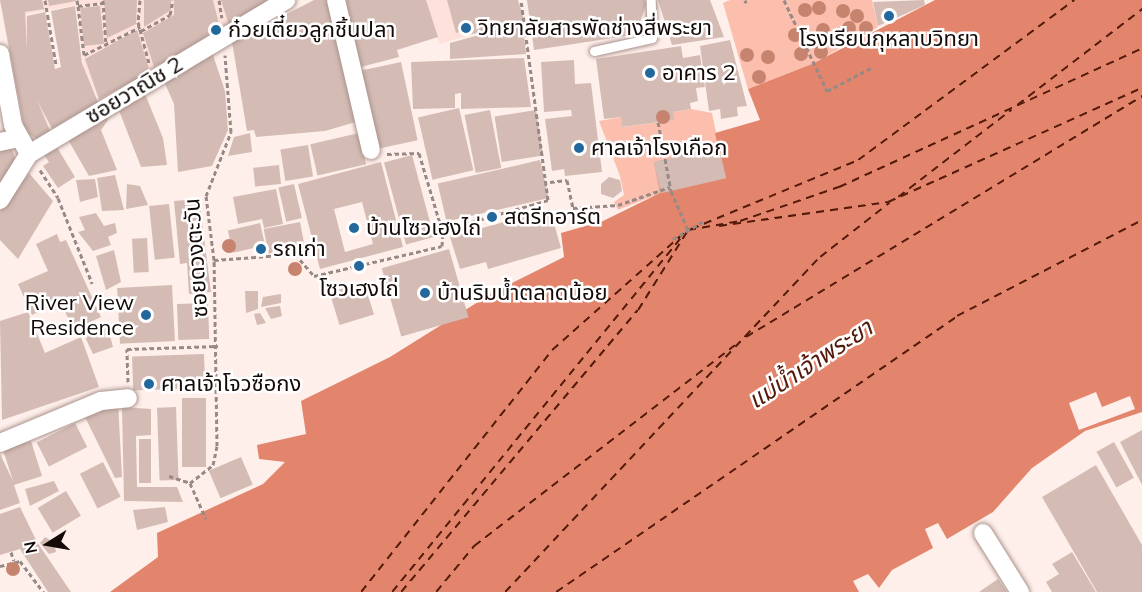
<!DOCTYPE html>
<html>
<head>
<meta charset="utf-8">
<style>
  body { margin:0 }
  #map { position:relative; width:1142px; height:592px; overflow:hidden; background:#feefeb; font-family:Mulish,"Noto Sans Thai",sans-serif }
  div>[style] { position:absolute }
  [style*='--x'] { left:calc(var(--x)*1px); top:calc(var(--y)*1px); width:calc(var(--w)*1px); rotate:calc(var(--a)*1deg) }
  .built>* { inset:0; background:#fde1da }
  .green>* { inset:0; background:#fcbead }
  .water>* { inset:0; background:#e2856c }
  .pier>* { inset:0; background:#feefeb }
  .ferry>* { height:1.5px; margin-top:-0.75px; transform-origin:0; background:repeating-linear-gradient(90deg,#541a09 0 8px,transparent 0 14px) }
  .building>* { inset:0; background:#d4bcb5; transform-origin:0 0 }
  .path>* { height:3px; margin-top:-1.5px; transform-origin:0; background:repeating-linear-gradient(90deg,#968986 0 4.5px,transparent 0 7.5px) }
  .roads { filter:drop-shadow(0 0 2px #aa928c) drop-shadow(0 0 2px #aa928c) }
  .lane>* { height:9px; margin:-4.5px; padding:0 4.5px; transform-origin:4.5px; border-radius:4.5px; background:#fff }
  .street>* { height:18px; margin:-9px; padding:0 9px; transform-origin:9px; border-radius:9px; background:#fff }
  .trees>* { width:14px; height:14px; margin:-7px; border-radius:50%; background:#c6836e }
  .dots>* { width:16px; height:16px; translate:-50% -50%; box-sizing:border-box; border:3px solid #fff; border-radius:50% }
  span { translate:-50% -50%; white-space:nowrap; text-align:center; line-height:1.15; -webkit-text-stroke:5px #fff; paint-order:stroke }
  .poi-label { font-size:22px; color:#140b09 }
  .left { translate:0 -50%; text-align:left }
  .right { translate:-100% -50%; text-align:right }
  .street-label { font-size:22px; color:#140b09 }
  .water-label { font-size:24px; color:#541a09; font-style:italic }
  .north { position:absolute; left:18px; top:514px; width:60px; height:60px; -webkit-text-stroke:4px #fff; paint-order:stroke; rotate:259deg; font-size:16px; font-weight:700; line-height:24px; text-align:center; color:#140b09 }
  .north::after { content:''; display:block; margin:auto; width:21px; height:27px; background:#140b09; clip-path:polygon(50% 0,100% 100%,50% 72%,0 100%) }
</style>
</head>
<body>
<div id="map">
  <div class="built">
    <div style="clip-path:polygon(0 0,278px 0,101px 104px,84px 67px,76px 5px,27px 14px,38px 101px,52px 133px,30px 145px,22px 131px)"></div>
    <div style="clip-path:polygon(426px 0,518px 0,524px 20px,439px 44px)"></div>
  </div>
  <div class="green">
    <div style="clip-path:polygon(730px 0,872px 0,878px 27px,812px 64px,748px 89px,723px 3px)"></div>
    <div style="clip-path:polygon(691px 109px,712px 113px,719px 147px,654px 162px,661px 193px,618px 210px,614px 202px,624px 195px,620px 176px,599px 121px,621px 117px,623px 127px,673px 120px,673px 112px)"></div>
  </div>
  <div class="water">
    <div style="clip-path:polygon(935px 0,1142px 0,1142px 412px,1085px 431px,1032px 468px,993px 512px,947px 539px,938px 523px,925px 529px,933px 548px,892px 570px,879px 588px,868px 574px,853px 581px,859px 592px,110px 592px,158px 557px,157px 533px,263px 484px,285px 462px,259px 459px,257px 445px,306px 434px,301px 401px,390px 357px,494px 292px,564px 257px,561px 233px,603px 221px,660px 193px,654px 162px,718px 147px,715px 133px,760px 120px,748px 89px,812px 64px)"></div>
  </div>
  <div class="pier">
    <div style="clip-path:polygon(1096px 392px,1102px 407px,1130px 396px,1135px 409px,1079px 430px,1069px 403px)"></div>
  </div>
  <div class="ferry">
    <div style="--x:1017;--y:105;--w:158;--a:-37.5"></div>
    <div style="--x:898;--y:197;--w:143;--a:-37.6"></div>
    <div style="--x:719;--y:226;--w:171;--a:-8.1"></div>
    <div style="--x:888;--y:202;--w:278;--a:-24.2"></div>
    <div style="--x:691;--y:229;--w:181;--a:-22.4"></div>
    <div style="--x:858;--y:160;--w:269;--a:-36.5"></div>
    <div style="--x:746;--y:337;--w:464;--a:-31.3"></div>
    <div style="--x:361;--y:592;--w:308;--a:-51.7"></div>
    <div style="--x:552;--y:350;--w:176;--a:-41.6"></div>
    <div style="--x:392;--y:592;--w:458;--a:-50.8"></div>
    <div style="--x:401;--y:592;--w:368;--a:-50"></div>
    <div style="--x:638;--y:310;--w:94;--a:-58"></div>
    <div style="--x:688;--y:230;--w:53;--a:-9.8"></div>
    <div style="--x:740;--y:221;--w:105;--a:-19"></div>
    <div style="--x:839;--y:187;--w:333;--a:-24.6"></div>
    <div style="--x:436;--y:592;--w:60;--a:-50.4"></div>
    <div style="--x:474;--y:546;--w:329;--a:-37.6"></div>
    <div style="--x:505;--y:592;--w:460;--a:-46.8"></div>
    <div style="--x:820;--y:257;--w:88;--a:-38"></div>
    <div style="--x:556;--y:592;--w:487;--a:-34.5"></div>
    <div style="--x:957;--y:316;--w:208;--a:-27.4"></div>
  </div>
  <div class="building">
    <div style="clip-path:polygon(0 0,42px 0,44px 9px,25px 12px,27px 50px,27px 16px,45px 12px,55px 69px,61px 67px,51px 11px,75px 6px,82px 63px,98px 102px,52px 129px,37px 100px,50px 131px,37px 139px,25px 132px)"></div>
    <div style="clip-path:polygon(48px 0,76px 0,76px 1px,49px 6px)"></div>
    <div style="clip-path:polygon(104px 0,137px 0,136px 24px,107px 38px)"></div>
    <div style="clip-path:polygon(144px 0,171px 0,171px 10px,144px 27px)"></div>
    <div style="clip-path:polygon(174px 0,213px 0,221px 32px,154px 67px,143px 33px,174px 15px)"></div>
    <div style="clip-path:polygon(221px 0,270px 0,229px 25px)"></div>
    <div style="clip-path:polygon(314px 0,332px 0,359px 121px,325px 131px,256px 137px,254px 130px,247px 131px,232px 42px)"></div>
    <div style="clip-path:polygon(339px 0,426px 0,438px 37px,397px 50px,399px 57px,357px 68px)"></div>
    <div style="clip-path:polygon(447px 0,518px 0,524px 20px,469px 35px,468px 29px,456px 33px)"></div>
    <div style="clip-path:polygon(527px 0,645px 0,646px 5px,638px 28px,626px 36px,534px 50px)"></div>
    <div style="clip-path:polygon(658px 0,710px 0,724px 37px,672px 45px)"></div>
    <div style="clip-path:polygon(924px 0,925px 5px,878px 26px,873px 2px)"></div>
    <div style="left:100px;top:6px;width:38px;height:20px;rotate:84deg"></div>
    <div style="clip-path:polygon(523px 23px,526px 54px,450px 59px,450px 43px)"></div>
    <div style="clip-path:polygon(137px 30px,150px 72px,99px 99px,85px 59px)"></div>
    <div style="clip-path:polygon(730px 40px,747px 106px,737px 107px,738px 116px,721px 119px,720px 109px,709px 111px,700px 46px)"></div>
    <div style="clip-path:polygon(681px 46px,683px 58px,700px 55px,705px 87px,696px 88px,698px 101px,690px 103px,691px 109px,673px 112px,674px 120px,622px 127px,621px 117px,604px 119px,596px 59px)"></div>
    <div style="clip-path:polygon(212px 52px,225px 91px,228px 130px,212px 166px,178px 172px,174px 104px,163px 79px)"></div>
    <div style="clip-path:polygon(524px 58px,531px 107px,461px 109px,461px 93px,455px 94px,455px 108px,413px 109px,411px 62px)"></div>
    <div style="clip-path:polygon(574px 60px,575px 84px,591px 83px,602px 172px,565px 176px,564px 169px,552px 171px,545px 119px,572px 116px,571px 110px,544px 112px,541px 62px)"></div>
    <div style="left:401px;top:62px;width:80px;height:44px;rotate:78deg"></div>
    <div style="clip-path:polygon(145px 94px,163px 138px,167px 165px,141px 167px,118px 108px)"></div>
    <div style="left:459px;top:108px;width:64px;height:42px;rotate:77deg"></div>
    <div style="left:490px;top:110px;width:59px;height:26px;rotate:79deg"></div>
    <div style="left:536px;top:110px;width:46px;height:42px;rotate:81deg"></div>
    <div style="clip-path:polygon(113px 113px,101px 130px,117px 170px,89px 176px,67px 138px)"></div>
    <div style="clip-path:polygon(250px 133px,252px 152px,228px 156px,234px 137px)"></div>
    <div style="left:359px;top:133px;width:32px;height:50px;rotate:77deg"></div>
    <div style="clip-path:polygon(55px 144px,75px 177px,58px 188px,43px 166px,49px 162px,43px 153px)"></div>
    <div style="left:308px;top:145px;width:32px;height:28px;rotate:81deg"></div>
    <div style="clip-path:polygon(11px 146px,17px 165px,0 187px,0 148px)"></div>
    <div style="left:719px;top:147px;width:32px;height:67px;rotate:77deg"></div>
    <div style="left:412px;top:155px;width:85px;height:29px;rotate:75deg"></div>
    <div style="left:540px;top:160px;width:39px;height:105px;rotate:77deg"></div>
    <div style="clip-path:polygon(evenodd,381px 162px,403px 247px,320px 269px,298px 184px,381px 162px,362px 202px,373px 244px,345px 252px,334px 209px,362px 202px)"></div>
    <div style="left:279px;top:165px;width:19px;height:26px;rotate:84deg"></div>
    <div style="clip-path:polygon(29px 173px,53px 201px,18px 259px,0 240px,0 211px)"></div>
    <div style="clip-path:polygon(115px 175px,124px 210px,102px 211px,97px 178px)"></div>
    <div style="clip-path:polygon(609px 177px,620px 180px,622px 191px,613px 198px,601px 194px,601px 184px)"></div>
    <div style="clip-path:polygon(95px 179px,98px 197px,80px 202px,76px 180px)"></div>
    <div style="clip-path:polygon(127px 184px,140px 186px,148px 205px,126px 209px)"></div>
    <div style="left:294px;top:184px;width:35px;height:16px;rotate:77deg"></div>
    <div style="clip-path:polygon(276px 189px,283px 224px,264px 228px,262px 219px,238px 224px,233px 197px)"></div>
    <div style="clip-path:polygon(199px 199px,211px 292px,189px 294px,187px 263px,180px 264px,174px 201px)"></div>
    <div style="left:169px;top:204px;width:54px;height:20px;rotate:84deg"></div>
    <div style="clip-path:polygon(550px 209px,561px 248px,488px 269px,486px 262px,460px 269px,450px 237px)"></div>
    <div style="clip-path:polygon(96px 213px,104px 226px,115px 223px,117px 233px,108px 237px,111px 245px,93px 251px,78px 232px,85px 230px,79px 217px)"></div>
    <div style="left:300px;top:222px;width:25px;height:37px;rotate:79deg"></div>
    <div style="left:260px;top:223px;width:23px;height:33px;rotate:77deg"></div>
    <div style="clip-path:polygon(57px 234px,60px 242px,66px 240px,101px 317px,73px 330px,61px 302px,32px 315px,18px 284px,48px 271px,36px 244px)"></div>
    <div style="left:147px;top:238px;width:34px;height:15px;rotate:87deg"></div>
    <div style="left:449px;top:249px;width:71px;height:70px;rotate:74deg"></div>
    <div style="clip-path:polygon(114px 250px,121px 282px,106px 290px,96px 256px)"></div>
    <div style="left:364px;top:282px;width:34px;height:36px;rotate:73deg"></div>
    <div style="left:172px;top:285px;width:56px;height:55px;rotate:87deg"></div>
    <div style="clip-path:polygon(245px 291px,258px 291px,258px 309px,246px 313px)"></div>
    <div style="clip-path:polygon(281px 294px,281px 303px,261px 307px,263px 297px)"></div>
    <div style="left:208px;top:303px;width:36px;height:31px;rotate:88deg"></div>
    <div style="clip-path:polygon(280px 306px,282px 316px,271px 319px,265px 308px)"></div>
    <div style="clip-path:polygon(28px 312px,45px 353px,81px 337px,99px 387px,2px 420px,0 321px)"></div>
    <div style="clip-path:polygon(260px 313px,266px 323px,257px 325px,254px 314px)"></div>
    <div style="clip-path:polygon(107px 324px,113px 347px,93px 354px,83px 333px)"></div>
    <div style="left:204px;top:354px;width:34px;height:72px;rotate:88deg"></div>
    <div style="left:182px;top:398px;width:24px;height:69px"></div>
    <div style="clip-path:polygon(118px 402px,122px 477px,115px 478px,85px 417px)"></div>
    <div style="clip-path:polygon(122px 407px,151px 409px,151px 435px,136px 436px,137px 487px,177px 487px,183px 502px,124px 501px)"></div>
    <div style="left:176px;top:407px;width:73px;height:19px;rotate:88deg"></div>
    <div style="left:75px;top:423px;width:27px;height:43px;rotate:63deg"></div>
    <div style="clip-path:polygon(1142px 430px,1142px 485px,1120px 442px)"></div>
    <div style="left:139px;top:439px;width:12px;height:44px"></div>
    <div style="clip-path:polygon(31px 441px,42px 476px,14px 485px,20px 503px,0 510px,0 454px,13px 481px,3px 450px)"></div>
    <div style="left:1114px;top:442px;width:41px;height:20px;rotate:61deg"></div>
    <div style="left:241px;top:457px;width:30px;height:35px;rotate:67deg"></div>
    <div style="left:103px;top:462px;width:39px;height:26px;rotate:63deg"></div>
    <div style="clip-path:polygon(1096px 465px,1142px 545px,1142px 592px,1097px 592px,1042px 497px)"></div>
    <div style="clip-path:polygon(54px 481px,59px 491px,30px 506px,25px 489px)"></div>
    <div style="left:66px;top:491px;width:29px;height:33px;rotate:59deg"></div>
    <div style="clip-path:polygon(20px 507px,37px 542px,71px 592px,48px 592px,20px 549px,0 555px,0 514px)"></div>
    <div style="clip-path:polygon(165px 507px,168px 522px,137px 530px,133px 510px)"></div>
    <div style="clip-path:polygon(45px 537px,54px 542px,56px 552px,49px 554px,40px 543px)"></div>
    <div style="clip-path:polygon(1072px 552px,1096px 592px,1052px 592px,1046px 582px,1059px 574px,1052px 564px)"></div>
    <div style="clip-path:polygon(998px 579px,1007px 592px,979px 592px)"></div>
  </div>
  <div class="path">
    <div style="--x:45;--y:0;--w:66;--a:80.4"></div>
    <div style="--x:77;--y:0;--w:6;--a:81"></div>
    <div style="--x:78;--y:6;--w:25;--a:-7"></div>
    <div style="--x:103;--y:0;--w:46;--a:86.3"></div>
    <div style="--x:140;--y:0;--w:22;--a:95"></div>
    <div style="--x:138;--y:22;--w:42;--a:75"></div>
    <div style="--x:219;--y:0;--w:18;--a:81"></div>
    <div style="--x:745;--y:0;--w:3;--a:72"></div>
    <div style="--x:784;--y:0;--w:101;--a:64.7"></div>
    <div style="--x:827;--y:91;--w:50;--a:-27.6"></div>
    <div style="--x:78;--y:6;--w:49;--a:83"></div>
    <div style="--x:84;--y:55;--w:63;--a:-26.6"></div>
    <div style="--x:141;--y:31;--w:33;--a:-29"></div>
    <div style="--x:170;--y:15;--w:15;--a:-79"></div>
    <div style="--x:658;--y:122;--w:70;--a:79.3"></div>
    <div style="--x:671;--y:191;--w:43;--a:66.4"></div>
    <div style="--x:387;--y:154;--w:32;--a:-2"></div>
    <div style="--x:419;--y:153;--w:80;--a:73.4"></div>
    <div style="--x:40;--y:170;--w:33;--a:57"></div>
    <div style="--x:58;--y:198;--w:92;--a:68.2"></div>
    <div style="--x:550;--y:182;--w:17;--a:-7"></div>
    <div style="--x:567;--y:180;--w:29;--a:78"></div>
    <div style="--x:573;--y:208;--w:45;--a:-3.8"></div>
    <div style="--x:618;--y:205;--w:55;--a:-19.1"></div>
    <div style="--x:673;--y:239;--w:36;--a:-30"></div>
    <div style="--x:214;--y:260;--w:81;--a:-4.2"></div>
    <div style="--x:295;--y:254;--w:29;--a:49"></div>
    <div style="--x:314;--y:276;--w:131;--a:-13.2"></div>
    <div style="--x:442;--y:246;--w:16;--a:-86"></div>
    <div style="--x:443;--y:230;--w:109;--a:-15.9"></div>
    <div style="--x:548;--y:200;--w:202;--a:-97.7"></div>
    <div style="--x:128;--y:382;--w:33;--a:-92"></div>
    <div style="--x:127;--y:349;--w:91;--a:-1.9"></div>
    <div style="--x:169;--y:476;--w:22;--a:18"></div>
    <div style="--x:190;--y:483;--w:39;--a:66"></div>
    <div style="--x:190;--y:483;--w:29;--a:-38"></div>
    <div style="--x:213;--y:465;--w:19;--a:-78"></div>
    <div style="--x:217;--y:446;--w:186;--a:-90.9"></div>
    <div style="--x:214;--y:260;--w:64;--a:-97.1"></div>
    <div style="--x:206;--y:196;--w:69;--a:-68.7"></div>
    <div style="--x:231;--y:132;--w:77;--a:-94.5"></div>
    <div style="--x:11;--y:552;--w:9;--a:72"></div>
    <div style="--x:0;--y:566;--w:21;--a:-14"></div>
    <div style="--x:20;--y:561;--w:39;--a:53"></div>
  </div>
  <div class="roads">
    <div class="lane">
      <div style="--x:594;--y:51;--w:59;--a:-12.6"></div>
      <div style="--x:652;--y:38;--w:38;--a:-92"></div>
    </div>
    <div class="street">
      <div style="--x:336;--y:0;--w:154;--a:76.9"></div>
      <div style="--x:0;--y:54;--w:72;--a:79.6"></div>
      <div style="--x:13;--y:125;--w:33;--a:61"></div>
      <div style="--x:0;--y:142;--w:19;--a:-12"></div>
      <div style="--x:0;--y:200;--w:54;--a:-57.8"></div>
      <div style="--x:29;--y:154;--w:300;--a:-30.9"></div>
      <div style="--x:0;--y:443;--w:109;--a:-22.6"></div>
      <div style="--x:101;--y:401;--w:27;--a:-6"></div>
      <div style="--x:983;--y:533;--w:70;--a:57.9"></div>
    </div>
  </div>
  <div class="trees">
    <div style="left:819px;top:8px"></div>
    <div style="left:805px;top:10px"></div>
    <div style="left:843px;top:11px"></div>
    <div style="left:857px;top:16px"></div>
    <div style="left:849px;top:28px"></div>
    <div style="left:866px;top:28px"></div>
    <div style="left:823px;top:30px"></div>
    <div style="left:795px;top:35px"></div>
    <div style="left:837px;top:40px"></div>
    <div style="left:821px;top:52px"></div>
    <div style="left:801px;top:54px"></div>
    <div style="left:747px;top:55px"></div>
    <div style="left:768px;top:57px"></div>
    <div style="left:759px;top:77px"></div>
    <div style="left:663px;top:117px"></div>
    <div style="left:229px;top:246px"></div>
    <div style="left:295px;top:269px"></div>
    <div style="left:13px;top:569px"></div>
  </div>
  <div class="dots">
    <div style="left:889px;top:16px;background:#23689d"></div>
    <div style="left:466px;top:28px;background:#23689d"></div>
    <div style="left:216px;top:30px;background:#23689d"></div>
    <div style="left:650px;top:73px;background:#23689d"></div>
    <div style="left:579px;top:148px;background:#23689d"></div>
    <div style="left:492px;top:217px;background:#23689d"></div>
    <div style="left:354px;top:228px;background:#23689d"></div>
    <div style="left:261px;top:249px;background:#23689d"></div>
    <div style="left:359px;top:266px;background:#23689d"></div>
    <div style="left:425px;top:293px;background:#23689d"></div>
    <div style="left:146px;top:315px;background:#23689d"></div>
    <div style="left:149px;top:384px;background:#23689d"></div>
  </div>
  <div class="poi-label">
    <span class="left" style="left:478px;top:28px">วิทยาลัยสารพัดช่างสี่พระยา</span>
    <span class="left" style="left:228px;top:30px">ก๋วยเตี๋ยวลูกชิ้นปลา</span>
    <span style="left:889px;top:39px">โรงเรียนกุหลาบวิทยา</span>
    <span class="left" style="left:662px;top:73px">อาคาร 2</span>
    <span class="left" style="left:591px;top:148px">ศาลเจ้าโรงเกือก</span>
    <span class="left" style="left:504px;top:217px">สตรีทอาร์ต</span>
    <span class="left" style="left:366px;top:228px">บ้านโซวเฮงไถ่</span>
    <span class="left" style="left:273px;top:249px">รถเก่า</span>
    <span style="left:359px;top:289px">โซวเฮงไถ่</span>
    <span class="left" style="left:437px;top:293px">บ้านริมน้ำตลาดน้อย</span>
    <span class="right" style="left:134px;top:315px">River View<br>Residence</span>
    <span class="left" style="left:161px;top:384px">ศาลเจ้าโจวซือกง</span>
  </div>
  <div class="street-label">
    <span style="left:134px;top:90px;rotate:-31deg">ซอยวาณิช 2</span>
    <span style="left:196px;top:258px;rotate:-94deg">ซอยดวงตะวัน</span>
  </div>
  <div class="water-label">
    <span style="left:810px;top:364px;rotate:-33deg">แม่น้ำเจ้าพระยา</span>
  </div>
  <div class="north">N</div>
</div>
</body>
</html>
